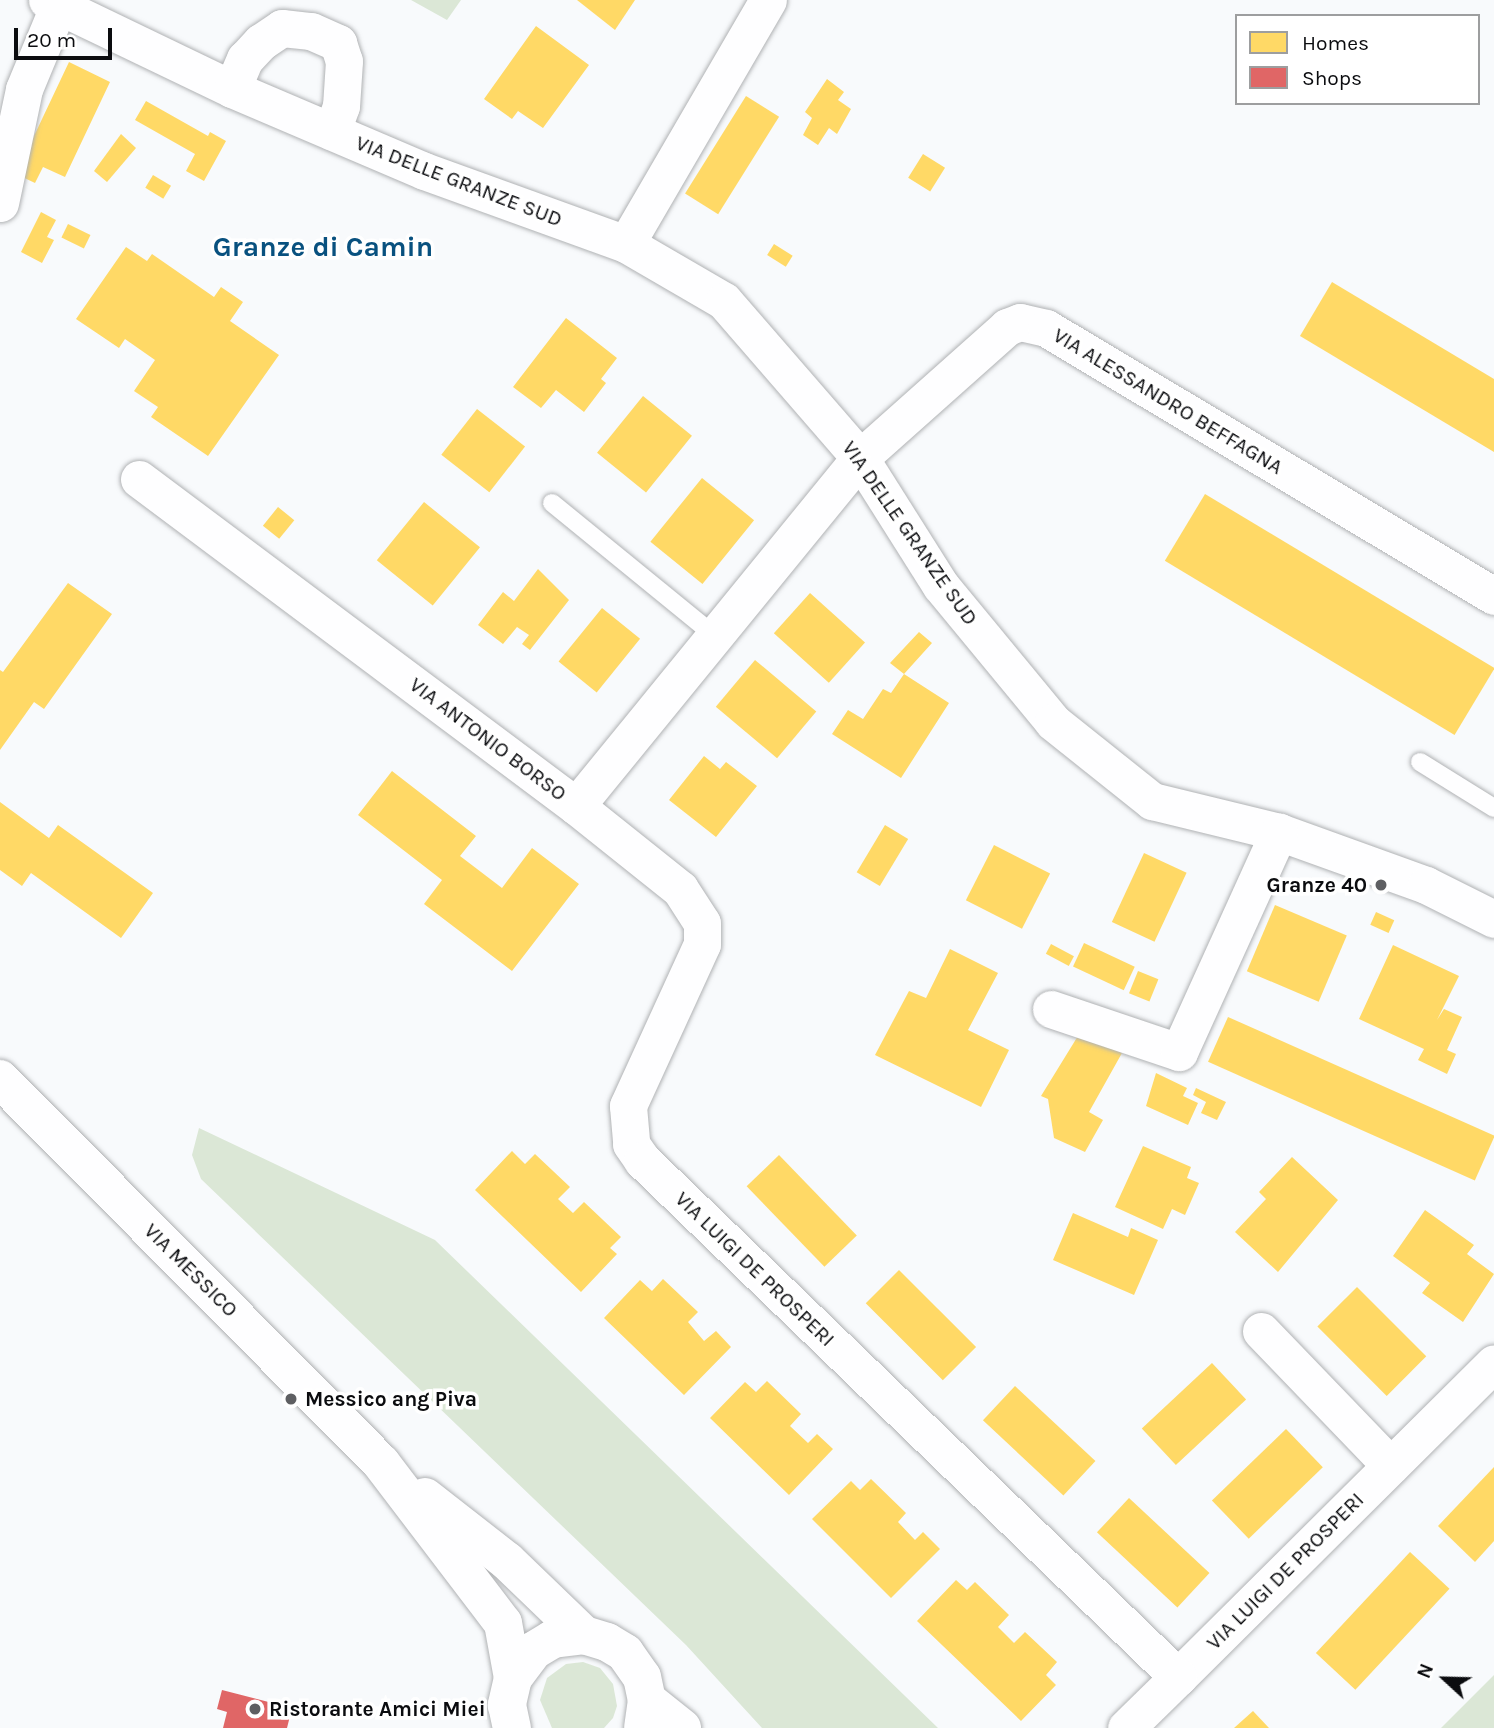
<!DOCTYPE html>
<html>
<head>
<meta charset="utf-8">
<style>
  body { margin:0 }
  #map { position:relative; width:1494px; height:1728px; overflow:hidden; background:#f8fafc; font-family:Karla,sans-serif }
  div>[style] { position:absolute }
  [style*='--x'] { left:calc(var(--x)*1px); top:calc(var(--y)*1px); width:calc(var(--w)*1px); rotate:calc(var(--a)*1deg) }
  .green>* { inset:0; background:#dbe7d6 }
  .homes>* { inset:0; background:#ffd966; transform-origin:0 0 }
  .shops>* { inset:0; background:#e06666 }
  .roads { filter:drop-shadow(0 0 2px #b0b2b4) drop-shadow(0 0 2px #b0b2b4) }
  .lane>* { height:18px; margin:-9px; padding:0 9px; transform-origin:9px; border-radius:9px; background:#fefeff }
  .street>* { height:37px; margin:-18.5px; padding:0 18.5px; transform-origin:18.5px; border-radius:18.5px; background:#fefeff }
  .secondary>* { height:38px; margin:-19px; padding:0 19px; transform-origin:19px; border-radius:19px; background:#fefeff }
  .dots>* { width:19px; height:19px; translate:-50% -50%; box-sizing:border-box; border:4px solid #fff; border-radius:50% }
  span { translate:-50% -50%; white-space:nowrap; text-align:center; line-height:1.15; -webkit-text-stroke:7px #fff; paint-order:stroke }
  .street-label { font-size:21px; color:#0b0c0f }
  .poi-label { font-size:21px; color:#0b0c0f; font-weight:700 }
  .right { translate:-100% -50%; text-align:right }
  .left { translate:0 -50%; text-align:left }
  .district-label { font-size:28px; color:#09517f; font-weight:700 }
  .legend { position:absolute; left:1235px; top:14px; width:245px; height:91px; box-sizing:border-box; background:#fff; border:2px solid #9d9e9f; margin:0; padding:9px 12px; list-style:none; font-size:21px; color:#0b0c0f }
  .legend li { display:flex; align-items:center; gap:14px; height:35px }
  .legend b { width:35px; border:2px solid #9d9e9f }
  .north { position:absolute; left:1410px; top:1644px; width:70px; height:70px; -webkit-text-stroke:5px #fff; paint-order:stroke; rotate:292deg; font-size:19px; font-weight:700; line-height:28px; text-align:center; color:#0b0c0f }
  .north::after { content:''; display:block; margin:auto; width:24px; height:32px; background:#0b0c0f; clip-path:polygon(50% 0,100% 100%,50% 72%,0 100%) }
  .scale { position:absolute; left:14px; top:28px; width:98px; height:32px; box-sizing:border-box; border:4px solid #0b0c0f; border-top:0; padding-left:9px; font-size:21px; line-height:24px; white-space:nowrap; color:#0b0c0f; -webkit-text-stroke:5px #fff; paint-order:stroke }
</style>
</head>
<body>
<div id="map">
  <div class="green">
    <div style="clip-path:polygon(411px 0,461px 0,447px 20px)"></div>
    <div style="clip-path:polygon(199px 1128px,435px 1240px,938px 1728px,762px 1728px,686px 1645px,201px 1179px,192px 1155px)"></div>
    <div style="clip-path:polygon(583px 1662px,600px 1668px,613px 1684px,617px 1706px,613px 1718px,604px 1728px,552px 1728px,540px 1700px,547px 1678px,566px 1664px)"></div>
    <div style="clip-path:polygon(1494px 1675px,1494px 1728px,1441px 1728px)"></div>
  </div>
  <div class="homes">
    <div style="clip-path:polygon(577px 0,635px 0,615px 30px)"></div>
    <div style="clip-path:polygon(536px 26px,589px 65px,543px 128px,518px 111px,512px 119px,484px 99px)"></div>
    <div style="clip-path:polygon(69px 62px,110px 82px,65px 177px,43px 167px,35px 183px,16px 174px)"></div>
    <div style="clip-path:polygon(827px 79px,844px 92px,838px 100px,851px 109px,837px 134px,829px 128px,818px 145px,803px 135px,812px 118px,805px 112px)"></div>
    <div style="left:746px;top:96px;width:39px;height:115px;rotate:32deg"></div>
    <div style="clip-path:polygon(146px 101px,208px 136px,210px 132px,226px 141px,204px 181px,186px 171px,195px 154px,135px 120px)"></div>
    <div style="clip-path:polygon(121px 134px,136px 148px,107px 182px,94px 171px)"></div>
    <div style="left:923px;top:154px;width:26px;height:28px;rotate:32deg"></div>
    <div style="left:153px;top:175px;width:21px;height:15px;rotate:31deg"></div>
    <div style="clip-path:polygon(41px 212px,56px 220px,47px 237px,54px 240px,42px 263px,21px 252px)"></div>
    <div style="left:68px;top:224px;width:25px;height:15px;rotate:26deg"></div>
    <div style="left:774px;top:244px;width:22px;height:13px;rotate:32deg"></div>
    <div style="clip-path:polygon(126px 247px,147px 261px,152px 254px,214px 297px,221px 287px,243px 302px,230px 321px,279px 355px,208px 456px,151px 417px,158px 407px,134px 391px,155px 360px,125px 339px,119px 348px,76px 319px)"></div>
    <div style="clip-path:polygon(1332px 282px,1494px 379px,1494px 452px,1300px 336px)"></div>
    <div style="clip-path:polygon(566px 318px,617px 358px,601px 379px,606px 383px,584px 412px,556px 390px,541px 408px,513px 387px)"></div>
    <div style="left:643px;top:396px;width:63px;height:73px;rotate:39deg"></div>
    <div style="left:477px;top:409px;width:61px;height:58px;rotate:38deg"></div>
    <div style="left:702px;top:478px;width:67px;height:82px;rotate:39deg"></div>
    <div style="left:1205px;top:494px;width:338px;height:78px;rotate:31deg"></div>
    <div style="left:424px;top:502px;width:72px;height:75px;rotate:39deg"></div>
    <div style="left:278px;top:507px;width:21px;height:24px;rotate:39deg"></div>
    <div style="clip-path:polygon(538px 569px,569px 600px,530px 650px,522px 644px,529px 635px,517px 627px,503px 644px,478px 625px,503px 592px,514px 601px)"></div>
    <div style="clip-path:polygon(68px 583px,112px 614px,44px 709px,34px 702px,0 750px,0 670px,3px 672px)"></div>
    <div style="left:810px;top:593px;width:74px;height:54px;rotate:42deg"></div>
    <div style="left:602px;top:608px;width:49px;height:69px;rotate:39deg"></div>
    <div style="clip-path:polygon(919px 632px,932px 643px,904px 674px,949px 703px,901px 778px,832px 734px,848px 710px,863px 719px,883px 689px,891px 693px,904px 674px,890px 663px)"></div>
    <div style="left:755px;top:660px;width:80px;height:61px;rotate:40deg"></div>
    <div style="clip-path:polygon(704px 756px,720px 769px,726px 762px,757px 786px,716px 837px,669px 800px)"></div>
    <div style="clip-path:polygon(392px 771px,476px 836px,460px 856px,502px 888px,532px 848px,579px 884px,512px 971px,424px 904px,442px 880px,358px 815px)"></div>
    <div style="clip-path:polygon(0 802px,49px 838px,58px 825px,153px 893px,121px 938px,31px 873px,22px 886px,0 870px)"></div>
    <div style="left:885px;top:825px;width:27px;height:55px;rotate:31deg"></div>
    <div style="left:994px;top:845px;width:63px;height:62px;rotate:27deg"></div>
    <div style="left:1144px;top:853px;width:47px;height:76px;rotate:25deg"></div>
    <div style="left:1275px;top:905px;width:78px;height:72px;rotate:23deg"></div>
    <div style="left:1376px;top:912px;width:20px;height:14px;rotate:24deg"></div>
    <div style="left:1084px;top:943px;width:56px;height:26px;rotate:25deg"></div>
    <div style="left:1051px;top:944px;width:26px;height:11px;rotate:28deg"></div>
    <div style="clip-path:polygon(1393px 945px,1459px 976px,1437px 1020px,1444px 1009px,1462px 1017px,1447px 1050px,1456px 1054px,1447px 1074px,1418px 1060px,1424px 1049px,1359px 1019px)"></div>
    <div style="clip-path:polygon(950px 949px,998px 973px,968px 1030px,1009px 1050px,981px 1107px,875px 1055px,909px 991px,926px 998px)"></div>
    <div style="left:1138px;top:971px;width:22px;height:24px;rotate:22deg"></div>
    <div style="left:1228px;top:1017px;width:292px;height:49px;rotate:24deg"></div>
    <div style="clip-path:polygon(1081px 1031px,1122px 1053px,1089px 1112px,1103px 1120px,1085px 1152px,1054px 1138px,1048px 1099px,1041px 1096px)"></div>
    <div style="clip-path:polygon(1156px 1073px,1187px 1088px,1183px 1096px,1198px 1103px,1188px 1125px,1146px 1106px)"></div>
    <div style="clip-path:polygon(1196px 1088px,1226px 1102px,1217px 1120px,1201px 1113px,1206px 1102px,1193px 1095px)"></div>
    <div style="clip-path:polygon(1143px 1146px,1191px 1167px,1187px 1178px,1199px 1183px,1185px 1215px,1172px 1209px,1163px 1229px,1115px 1207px)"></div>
    <div style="clip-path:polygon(512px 1151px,525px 1164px,535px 1154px,570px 1187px,558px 1199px,573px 1213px,584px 1202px,621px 1237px,610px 1248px,617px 1254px,581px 1292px,475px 1190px)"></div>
    <div style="left:779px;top:1155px;width:112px;height:45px;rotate:46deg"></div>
    <div style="clip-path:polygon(1292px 1157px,1338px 1200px,1278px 1272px,1235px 1232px,1266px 1199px,1259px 1192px)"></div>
    <div style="clip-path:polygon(1425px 1210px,1474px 1245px,1467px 1254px,1494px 1274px,1463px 1322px,1422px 1293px,1430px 1283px,1393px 1256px)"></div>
    <div style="clip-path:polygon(1073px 1213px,1128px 1237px,1131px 1228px,1158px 1240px,1134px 1295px,1053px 1260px)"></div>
    <div style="left:899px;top:1270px;width:109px;height:47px;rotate:45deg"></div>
    <div style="clip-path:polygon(663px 1279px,698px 1312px,688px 1322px,704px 1341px,716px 1331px,731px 1347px,684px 1395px,604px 1318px,640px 1280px,652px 1291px)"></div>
    <div style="left:1357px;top:1287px;width:98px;height:56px;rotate:45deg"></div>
    <div style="left:1212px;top:1363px;width:50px;height:96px;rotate:47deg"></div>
    <div style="clip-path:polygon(767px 1381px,801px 1414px,790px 1426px,808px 1443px,817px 1434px,833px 1449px,789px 1495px,710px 1418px,745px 1382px,756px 1392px)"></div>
    <div style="left:1015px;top:1386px;width:110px;height:47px;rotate:43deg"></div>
    <div style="left:1286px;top:1429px;width:53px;height:103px;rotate:46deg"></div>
    <div style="clip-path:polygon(1494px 1467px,1494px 1541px,1475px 1562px,1438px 1526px)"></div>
    <div style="clip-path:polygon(871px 1479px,906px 1513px,898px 1522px,915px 1540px,923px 1532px,940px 1549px,891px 1598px,812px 1519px,851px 1481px,860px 1490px)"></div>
    <div style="left:1129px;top:1498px;width:110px;height:47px;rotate:43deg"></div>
    <div style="left:1410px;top:1552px;width:54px;height:138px;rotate:43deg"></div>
    <div style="clip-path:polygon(956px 1580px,967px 1590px,975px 1582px,1009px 1615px,998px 1627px,1014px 1643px,1025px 1632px,1057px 1662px,1046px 1675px,1056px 1685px,1021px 1721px,917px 1621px)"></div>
    <div style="clip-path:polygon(1253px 1711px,1269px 1728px,1234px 1728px)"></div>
  </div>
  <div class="shops">
    <div style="clip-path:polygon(222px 1690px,292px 1708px,287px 1728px,223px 1728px,227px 1712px,217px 1709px)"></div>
  </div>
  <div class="roads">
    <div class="lane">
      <div style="--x:552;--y:503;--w:209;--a:39.2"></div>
      <div style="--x:1420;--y:762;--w:87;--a:31.9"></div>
    </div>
    <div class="street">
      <div style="--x:47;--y:0;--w:205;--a:25.7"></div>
      <div style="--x:232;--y:89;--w:209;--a:23.1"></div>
      <div style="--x:424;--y:171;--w:215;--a:19.9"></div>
      <div style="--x:626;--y:244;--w:113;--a:30.2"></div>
      <div style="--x:724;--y:301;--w:208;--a:49.1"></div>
      <div style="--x:860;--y:458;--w:151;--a:57.7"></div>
      <div style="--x:941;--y:586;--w:176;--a:50.5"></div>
      <div style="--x:1053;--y:722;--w:127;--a:38.6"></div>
      <div style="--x:1152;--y:801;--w:131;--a:13.7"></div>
      <div style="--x:1279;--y:832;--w:156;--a:19.8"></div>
      <div style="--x:1426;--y:885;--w:76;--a:26.6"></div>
      <div style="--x:232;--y:89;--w:33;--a:-67"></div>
      <div style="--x:245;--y:59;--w:23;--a:-47"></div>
      <div style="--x:261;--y:42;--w:25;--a:-34"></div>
      <div style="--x:282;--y:28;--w:29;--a:6"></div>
      <div style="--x:311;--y:31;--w:30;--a:24"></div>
      <div style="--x:338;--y:43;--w:19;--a:72"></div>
      <div style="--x:344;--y:61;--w:45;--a:93.8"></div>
      <div style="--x:341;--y:106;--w:27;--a:110"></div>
      <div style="--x:0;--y:203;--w:116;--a:-78.1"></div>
      <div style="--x:24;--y:89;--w:89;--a:-67.5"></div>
      <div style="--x:626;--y:244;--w:282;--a:-59.8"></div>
      <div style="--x:139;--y:479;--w:546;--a:36.81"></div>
      <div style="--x:576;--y:806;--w:449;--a:-50.8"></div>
      <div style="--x:860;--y:458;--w:197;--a:-41.7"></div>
      <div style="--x:1007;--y:327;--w:14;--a:-21"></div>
      <div style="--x:1020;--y:322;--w:27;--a:13"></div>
      <div style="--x:1046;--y:328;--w:522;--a:30.89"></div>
      <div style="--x:576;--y:806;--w:133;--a:38.6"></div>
      <div style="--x:680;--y:889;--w:40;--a:57.1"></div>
      <div style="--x:702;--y:923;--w:21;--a:90"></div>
      <div style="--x:702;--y:944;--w:178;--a:114.6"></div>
      <div style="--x:628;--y:1106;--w:38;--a:85"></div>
      <div style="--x:631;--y:1144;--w:19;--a:55"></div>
      <div style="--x:642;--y:1160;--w:745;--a:43.97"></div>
      <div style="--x:1178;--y:1677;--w:445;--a:-44.8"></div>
      <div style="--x:1051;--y:1009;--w:135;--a:18.6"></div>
      <div style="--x:1179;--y:1052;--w:242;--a:-65.6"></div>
      <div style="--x:1261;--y:1331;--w:187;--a:46.1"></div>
      <div style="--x:1126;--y:1728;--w:73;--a:-44.4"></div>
    </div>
    <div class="secondary">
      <div style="--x:0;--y:1079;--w:541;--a:45.22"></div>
      <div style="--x:381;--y:1463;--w:201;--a:52.7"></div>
      <div style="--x:503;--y:1623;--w:56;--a:79.7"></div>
      <div style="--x:513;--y:1678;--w:28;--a:103"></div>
      <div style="--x:507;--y:1705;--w:24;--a:78"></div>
      <div style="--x:425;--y:1497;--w:104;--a:38"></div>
      <div style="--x:507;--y:1561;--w:107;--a:43.9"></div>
      <div style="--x:513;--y:1678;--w:34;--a:-53"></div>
      <div style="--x:533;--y:1651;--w:23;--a:-31"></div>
      <div style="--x:553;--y:1639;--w:31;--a:-7"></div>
      <div style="--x:584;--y:1635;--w:24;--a:17"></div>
      <div style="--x:607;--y:1642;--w:21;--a:31"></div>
      <div style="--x:625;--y:1653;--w:29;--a:55"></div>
      <div style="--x:642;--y:1677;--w:24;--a:78"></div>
      <div style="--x:647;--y:1700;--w:28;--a:98"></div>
      <div style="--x:647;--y:1700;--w:45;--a:38.7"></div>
    </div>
  </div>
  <div class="dots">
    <div style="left:1381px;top:885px;background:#5e5f62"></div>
    <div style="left:291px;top:1399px;background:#5e5f62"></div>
    <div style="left:255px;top:1709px;background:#5e5f62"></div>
  </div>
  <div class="street-label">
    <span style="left:459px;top:181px;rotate:21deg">VIA DELLE GRANZE SUD</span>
    <span style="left:1168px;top:401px;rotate:31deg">VIA ALESSANDRO BEFFAGNA</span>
    <span style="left:910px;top:533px;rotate:55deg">VIA DELLE GRANZE SUD</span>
    <span style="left:488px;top:739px;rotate:37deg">VIA ANTONIO BORSO</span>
    <span style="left:755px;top:1269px;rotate:44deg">VIA LUIGI DE PROSPERI</span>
    <span style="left:191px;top:1270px;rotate:45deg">VIA MESSICO</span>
    <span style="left:1285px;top:1571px;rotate:-45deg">VIA LUIGI DE PROSPERI</span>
  </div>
  <div class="poi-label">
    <span class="right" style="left:1367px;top:885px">Granze 40</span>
    <span class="left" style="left:305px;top:1399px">Messico ang Piva</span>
    <span class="left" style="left:269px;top:1709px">Ristorante Amici Miei</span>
  </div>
  <div class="district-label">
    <span style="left:323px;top:247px">Granze di Camin</span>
  </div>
  <ul class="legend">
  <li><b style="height:19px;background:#ffd966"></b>Homes</li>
  <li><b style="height:19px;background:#e06666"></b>Shops</li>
  </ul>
  <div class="north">N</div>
  <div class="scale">20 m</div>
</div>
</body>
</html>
